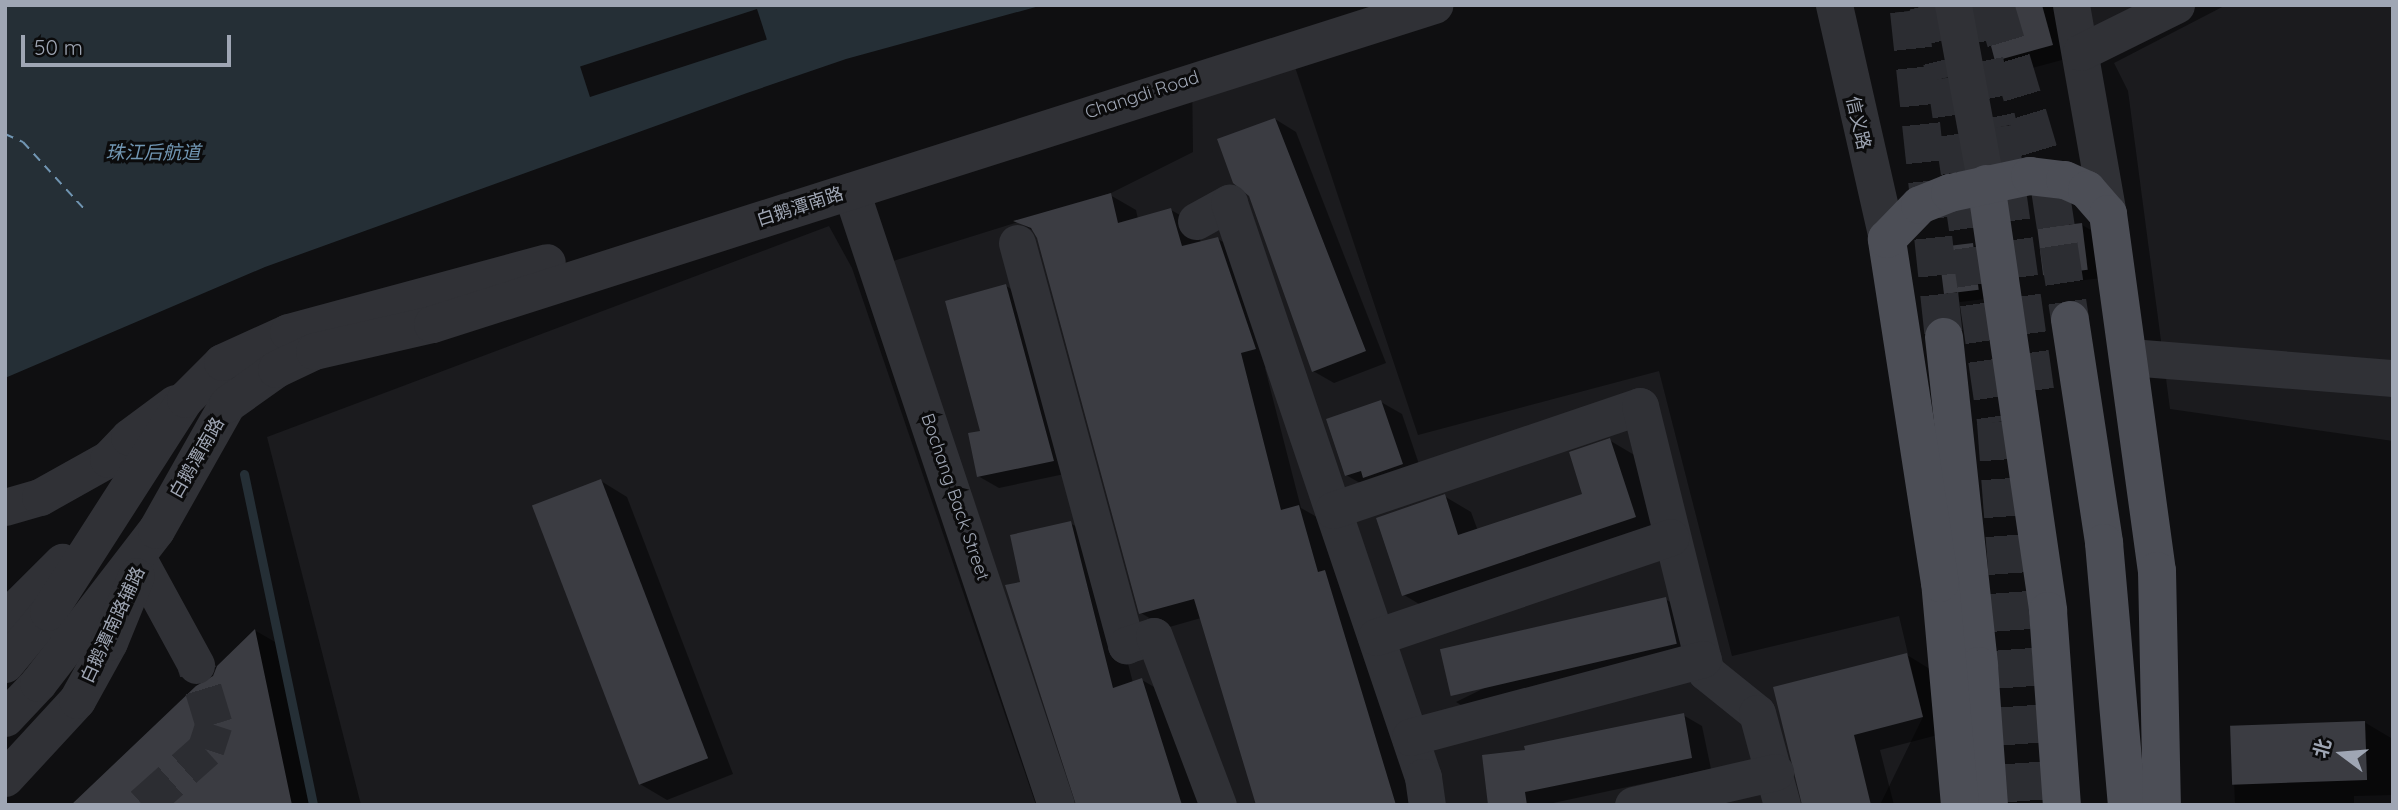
<!DOCTYPE html>
<html>
<head>
<meta charset="utf-8">
<style>
  body { margin:0 }
  #map { position:relative; width:2398px; height:810px; overflow:hidden; background:#0f0f11; font-family:Quicksand,"Noto Sans SC",sans-serif }
  div>[style] { position:absolute }
  [style*='--x'] { left:calc(var(--x)*1px); top:calc(var(--y)*1px); width:calc(var(--w)*1px); rotate:calc(var(--a)*1deg) }
  .built>* { inset:0; background:#1b1b1e }
  .water>* { inset:0; background:#252f36 }
  .pier>* { inset:0; background:#0f0f11; transform-origin:0 0 }
  .shadow>* { inset:0; background:#0007 }
  .stream>* { height:9px; margin:-4.5px; padding:0 4.5px; transform-origin:4.5px; border-radius:4.5px; background:#252f36 }
  .ferry>* { height:2px; margin-top:-1px; transform-origin:0; background:repeating-linear-gradient(90deg,#7196b3 0 9px,transparent 0 16px) }
  .building>* { inset:0; background:#3b3c42; transform-origin:0 0 }
  .minor-tunnel>* { height:37px; margin-top:-18.5px; transform-origin:0; background:repeating-linear-gradient(90deg,#2c2d32 0 37px,transparent 0 55px) }
  .major-tunnel>* { height:38px; margin-top:-19px; transform-origin:0; background:repeating-linear-gradient(90deg,#2c2d32 0 38px,transparent 0 57px) }
  .minor>* { height:37px; margin:-18.5px; padding:0 18.5px; transform-origin:18.5px; border-radius:18.5px; background:#303136 }
  .major>* { height:38px; margin:-19px; padding:0 19px; transform-origin:19px; border-radius:19px; background:#4c4e56 }
  span { translate:-50% -50%; white-space:nowrap; text-align:center; line-height:1.15; -webkit-text-stroke:6px #0b0b0c; paint-order:stroke }
  .street-label { font-size:18px; color:#9fa6b4 }
  .water-label { font-size:19px; color:#7196b3; font-style:italic }
  .frame { position:absolute; inset:0; border:7px solid #9fa6b4; pointer-events:none }
  .north { position:absolute; left:2307px; top:719px; width:70px; height:70px; -webkit-text-stroke:5px #0b0b0c; paint-order:stroke; rotate:286deg; font-size:19px; font-weight:700; line-height:28px; text-align:center; color:#9fa6b4 }
  .north::after { content:''; display:block; margin:auto; width:24px; height:32px; background:#9fa6b4; clip-path:polygon(50% 0,100% 100%,50% 72%,0 100%) }
  .scale { position:absolute; left:21px; top:35px; width:210px; height:32px; box-sizing:border-box; border:4px solid #9fa6b4; border-top:0; padding-left:9px; font-size:21px; line-height:24px; white-space:nowrap; color:#9fa6b4; -webkit-text-stroke:5px #0b0b0c; paint-order:stroke }
</style>
</head>
<body>
<div id="map">
  <div class="built">
    <div style="clip-path:polygon(2083px 5px,2155px 5px,2088px 37px)"></div>
    <div style="clip-path:polygon(2226px 5px,2393px 5px,2393px 441px,2170px 409px,2128px 91px,2114px 63px)"></div>
    <div style="clip-path:polygon(1289px 49px,1418px 435px,1659px 371px,1732px 656px,1899px 616px,1923px 717px,1880px 805px,1056px 805px,877px 266px,1111px 193px,1193px 152px,1192px 79px)"></div>
    <div style="clip-path:polygon(829px 226px,852px 268px,1036px 805px,361px 805px,267px 437px)"></div>
  </div>
  <div class="water">
    <div style="clip-path:polygon(5px 5px,1043px 5px,846px 59px,747px 93px,265px 267px,5px 378px)"></div>
  </div>
  <div class="pier">
    <div style="left:757px;top:9px;width:32px;height:186px;rotate:72deg"></div>
  </div>
  <div class="shadow">
    <div style="clip-path:polygon(1982px 5px,2059px 5px,2073px 57px,2017px 72px,1996px 59px)"></div>
    <div style="clip-path:polygon(1275px 119px,1296px 132px,1386px 363px,1334px 383px,1313px 371px,1250px 195px)"></div>
    <div style="clip-path:polygon(1110px 195px,1136px 210px,1138px 219px,1171px 210px,1196px 224px,1201px 243px,1218px 239px,1243px 253px,1281px 363px,1265px 368px,1301px 508px,1324px 521px,1416px 805px,1258px 805px,1201px 618px,1166px 628px,1141px 613px,1036px 232px,1018px 222px)"></div>
    <div style="clip-path:polygon(2082px 225px,2096px 233px,2102px 278px,2059px 283px,2045px 275px)"></div>
    <div style="clip-path:polygon(1972px 245px,1986px 253px,1993px 298px,1960px 302px,1946px 294px)"></div>
    <div style="clip-path:polygon(1006px 286px,1027px 298px,1074px 472px,999px 488px,978px 476px)"></div>
    <div style="clip-path:polygon(1381px 402px,1402px 414px,1423px 476px,1367px 487px,1346px 475px)"></div>
    <div style="clip-path:polygon(1609px 440px,1636px 456px,1662px 532px,1431px 611px,1404px 595px,1444px 496px,1471px 512px,1478px 531px,1585px 495px)"></div>
    <div style="clip-path:polygon(601px 481px,627px 497px,733px 774px,667px 800px,640px 784px)"></div>
    <div style="clip-path:polygon(1070px 523px,1096px 538px,1133px 683px,1142px 680px,1168px 695px,1203px 805px,1077px 805px,1023px 583px)"></div>
    <div style="clip-path:polygon(1665px 599px,1692px 614px,1703px 659px,1483px 718px,1456px 702px)"></div>
    <div style="clip-path:polygon(256px 631px,282px 646px,315px 805px,74px 805px,215px 678px,218px 666px)"></div>
    <div style="clip-path:polygon(1907px 655px,1933px 671px,1949px 732px,1880px 750px,1894px 805px,1804px 805px)"></div>
    <div style="clip-path:polygon(1683px 715px,1702px 726px,1711px 769px,1544px 805px,1490px 805px,1527px 751px)"></div>
    <div style="clip-path:polygon(2364px 722px,2391px 738px,2393px 795px,2354px 796px,2354px 805px,2235px 805px,2232px 728px)"></div>
  </div>
  <div class="stream">
    <div style="--x:244;--y:474;--w:338;--a:78.2"></div>
  </div>
  <div class="ferry">
    <div style="--x:5;--y:134;--w:20;--a:24"></div>
    <div style="--x:23;--y:142;--w:92;--a:47.6"></div>
  </div>
  <div class="building">
    <div style="clip-path:polygon(1980px 5px,2042px 5px,2053px 45px,1995px 61px)"></div>
    <div style="clip-path:polygon(1275px 118px,1366px 351px,1312px 372px,1249px 196px,1233px 183px,1217px 139px)"></div>
    <div style="clip-path:polygon(1111px 193px,1118px 223px,1171px 208px,1182px 246px,1218px 237px,1256px 349px,1241px 353px,1281px 510px,1299px 505px,1318px 572px,1325px 570px,1396px 805px,1256px 805px,1194px 599px,1139px 614px,1037px 238px,1031px 228px,1013px 221px)"></div>
    <div style="left:2082px;top:223px;width:47px;height:45px;rotate:83deg"></div>
    <div style="left:1973px;top:243px;width:47px;height:35px;rotate:83deg"></div>
    <div style="clip-path:polygon(1006px 284px,1054px 461px,977px 477px,968px 433px,980px 431px,945px 301px)"></div>
    <div style="clip-path:polygon(1381px 400px,1403px 464px,1363px 478px,1361px 471px,1345px 476px,1326px 419px)"></div>
    <div style="clip-path:polygon(1610px 438px,1636px 517px,1402px 596px,1376px 518px,1445px 494px,1458px 535px,1582px 494px,1569px 452px)"></div>
    <div style="left:601px;top:479px;width:299px;height:74px;rotate:69deg"></div>
    <div style="clip-path:polygon(1071px 521px,1113px 688px,1142px 678px,1182px 805px,1076px 805px,1005px 585px,1020px 582px,1010px 535px)"></div>
    <div style="left:1666px;top:597px;width:48px;height:232px;rotate:77deg"></div>
    <div style="clip-path:polygon(255px 629px,292px 805px,71px 805px,196px 686px,213px 676px,217px 666px)"></div>
    <div style="clip-path:polygon(1907px 653px,1923px 717px,1854px 735px,1871px 805px,1802px 805px,1773px 687px)"></div>
    <div style="clip-path:polygon(1684px 713px,1692px 758px,1525px 792px,1527px 805px,1488px 805px,1482px 755px,1525px 750px,1524px 746px)"></div>
    <div style="left:2365px;top:721px;width:59px;height:135px;rotate:88deg"></div>
  </div>
  <div class="minor-tunnel">
    <div style="--x:143;--y:805;--w:84;--a:-41.6"></div>
    <div style="--x:206;--y:749;--w:26;--a:-72"></div>
    <div style="--x:214;--y:724;--w:62;--a:-107"></div>
  </div>
  <div class="major-tunnel">
    <div style="--x:1928;--y:5;--w:75;--a:76.1"></div>
    <div style="--x:1946;--y:78;--w:348;--a:81.7"></div>
    <div style="--x:1996;--y:422;--w:384;--a:85.7"></div>
    <div style="--x:1973;--y:5;--w:125;--a:78.4"></div>
    <div style="--x:1998;--y:127;--w:281;--a:82"></div>
    <div style="--x:1995;--y:5;--w:192;--a:73.4"></div>
    <div style="--x:2050;--y:189;--w:133;--a:81.3"></div>
    <div style="--x:1909;--y:11;--w:328;--a:83.9"></div>
  </div>
  <div class="minor">
    <div style="--x:1834;--y:5;--w:240;--a:77.2"></div>
    <div style="--x:1953;--y:5;--w:182;--a:79.6"></div>
    <div style="--x:2071;--y:5;--w:212;--a:80"></div>
    <div style="--x:2081;--y:52;--w:106;--a:-26.3"></div>
    <div style="--x:851;--y:191;--w:647;--a:71.54"></div>
    <div style="--x:1196;--y:221;--w:38;--a:-29"></div>
    <div style="--x:1229;--y:203;--w:606;--a:71.33"></div>
    <div style="--x:1423;--y:777;--w:28;--a:82"></div>
    <div style="--x:1017;--y:243;--w:417;--a:74.8"></div>
    <div style="--x:1126;--y:645;--w:29;--a:-18"></div>
    <div style="--x:1154;--y:636;--w:181;--a:69.3"></div>
    <div style="--x:2130;--y:357;--w:261;--a:4.6"></div>
    <div style="--x:5;--y:507;--w:36;--a:-16"></div>
    <div style="--x:40;--y:497;--w:78;--a:-29.2"></div>
    <div style="--x:108;--y:459;--w:30;--a:-46"></div>
    <div style="--x:129;--y:437;--w:57;--a:-36.5"></div>
    <div style="--x:1333;--y:510;--w:324;--a:-18.7"></div>
    <div style="--x:1640;--y:406;--w:274;--a:76.1"></div>
    <div style="--x:1706;--y:672;--w:65;--a:38.8"></div>
    <div style="--x:1757;--y:713;--w:95;--a:74.8"></div>
    <div style="--x:141;--y:564;--w:115;--a:61.4"></div>
    <div style="--x:5;--y:619;--w:81;--a:-45"></div>
    <div style="--x:1376;--y:637;--w:311;--a:-18.7"></div>
    <div style="--x:5;--y:664;--w:67;--a:-50.4"></div>
    <div style="--x:48;--y:612;--w:253;--a:-57.3"></div>
    <div style="--x:185;--y:399;--w:52;--a:-45"></div>
    <div style="--x:222;--y:362;--w:72;--a:-24.4"></div>
    <div style="--x:288;--y:332;--w:268;--a:-15.1"></div>
    <div style="--x:5;--y:718;--w:48;--a:-46.7"></div>
    <div style="--x:38;--y:683;--w:193;--a:-52.4"></div>
    <div style="--x:156;--y:530;--w:145;--a:-60.6"></div>
    <div style="--x:227;--y:404;--w:60;--a:-35.5"></div>
    <div style="--x:276;--y:369;--w:42;--a:-25.3"></div>
    <div style="--x:314;--y:351;--w:121;--a:-12.9"></div>
    <div style="--x:432;--y:324;--w:1052;--a:-17.66"></div>
    <div style="--x:1410;--y:737;--w:303;--a:-14.9"></div>
    <div style="--x:5;--y:778;--w:106;--a:-47.3"></div>
    <div style="--x:77;--y:700;--w:66;--a:-61.1"></div>
    <div style="--x:109;--y:642;--w:71;--a:-67.8"></div>
    <div style="--x:1633;--y:805;--w:146;--a:-13.1"></div>
  </div>
  <div class="major">
    <div style="--x:1986;--y:184;--w:431;--a:81.7"></div>
    <div style="--x:2048;--y:611;--w:195;--a:85.9"></div>
    <div style="--x:2070;--y:320;--w:226;--a:81.3"></div>
    <div style="--x:2104;--y:543;--w:263;--a:85"></div>
    <div style="--x:1944;--y:337;--w:331;--a:83.9"></div>
    <div style="--x:1979;--y:666;--w:139;--a:85.9"></div>
    <div style="--x:1960;--y:805;--w:223;--a:-95.1"></div>
    <div style="--x:1940;--y:583;--w:348;--a:-98.8"></div>
    <div style="--x:1887;--y:239;--w:47;--a:-45.9"></div>
    <div style="--x:1920;--y:205;--w:32;--a:-22"></div>
    <div style="--x:1950;--y:193;--w:82;--a:-12"></div>
    <div style="--x:2030;--y:176;--w:35;--a:7"></div>
    <div style="--x:2065;--y:180;--w:24;--a:24"></div>
    <div style="--x:2087;--y:190;--w:32;--a:49"></div>
    <div style="--x:2108;--y:214;--w:360;--a:82.2"></div>
    <div style="--x:2157;--y:571;--w:234;--a:88.8"></div>
  </div>
  <div class="street-label">
    <span style="left:1142px;top:95px;rotate:-18deg">Changdi Road</span>
    <span style="left:1858px;top:123px;rotate:77deg">信义路</span>
    <span style="left:800px;top:207px;rotate:-18deg">白鹅潭南路</span>
    <span style="left:197px;top:458px;rotate:-60deg">白鹅潭南路</span>
    <span style="left:955px;top:497px;rotate:71deg">Bochang Back Street</span>
    <span style="left:113px;top:625px;rotate:-65deg">白鹅潭南路辅路</span>
  </div>
  <div class="water-label">
    <span style="left:153px;top:153px">珠江后航道</span>
  </div>
  <div class="frame"></div>
  <div class="north">北</div>
  <div class="scale">50 m</div>
</div>
</body>
</html>
